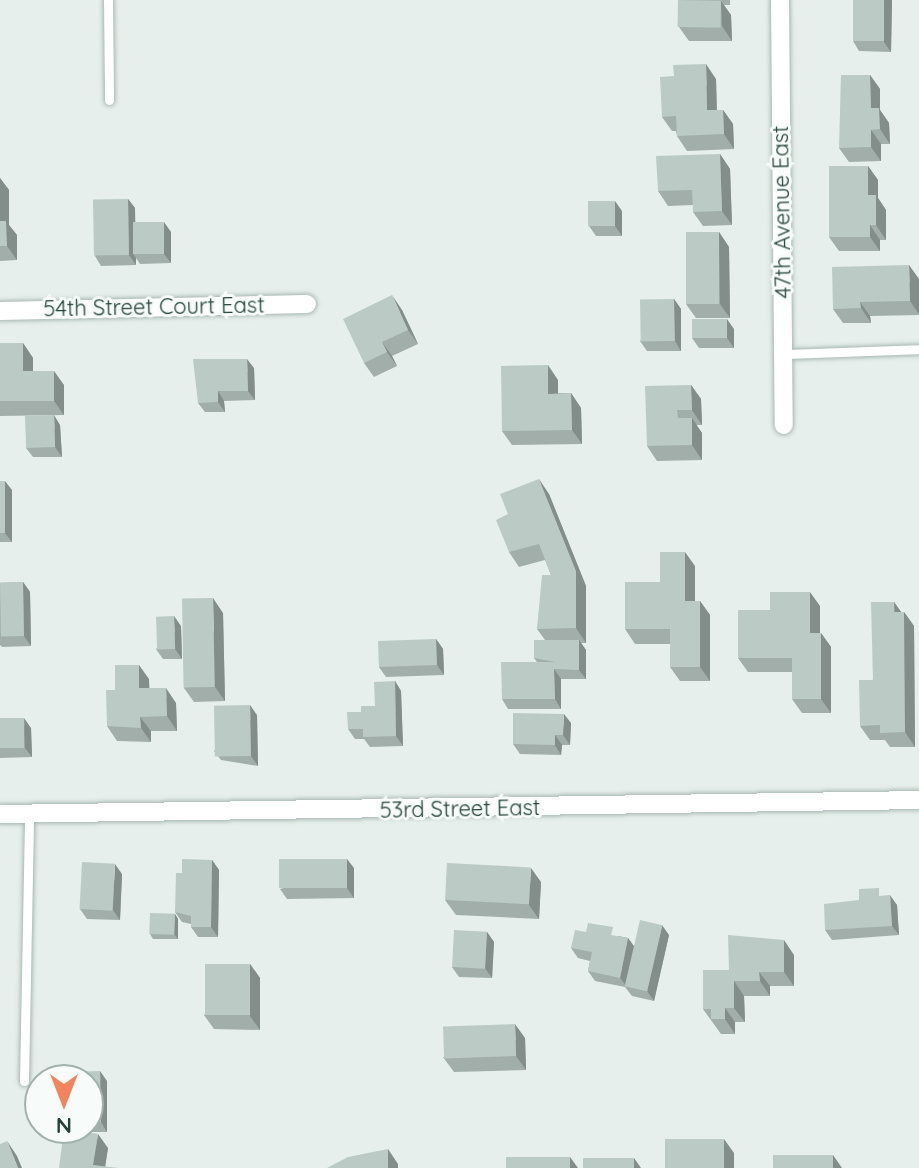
<!DOCTYPE html>
<html>
<head>
<meta charset="utf-8">
<style>
  body { margin:0 }
  #map { position:relative; width:919px; height:1168px; overflow:hidden; background:#e6efeb; font-family:Quicksand,sans-serif }
  div>[style] { position:absolute }
  [style*='--x'] { left:calc(var(--x)*1px); top:calc(var(--y)*1px); width:calc(var(--w)*1px); rotate:calc(var(--a)*1deg) }
  .roads { filter:drop-shadow(0 0 2px #a8b8b2) drop-shadow(0 0 2px #a8b8b2) }
  .service>* { height:9px; margin:-4.5px; padding:0 4.5px; transform-origin:4.5px; border-radius:4.5px; background:#fff }
  .minor>* { height:18px; margin:-9px; padding:0 9px; transform-origin:9px; border-radius:9px; background:#fff }
  .wall>* { inset:0; background:#a1aea9 }
  .shaded-wall>* { inset:0; background:#838d89 }
  .building>* { inset:0; background:#bbcac4; transform-origin:0 0 }
  span { translate:-50% -50%; white-space:nowrap; text-align:center; line-height:1.15; -webkit-text-stroke:6px #f7fbf9; paint-order:stroke }
  .street-label { font-size:22px; color:#24423a }
  .north { position:absolute; left:24px; top:1064px; width:80px; height:80px; box-sizing:border-box; background:#f7fbf9; border:2px solid #a3b1ad; border-radius:50%; rotate:180deg; font-size:22px; font-weight:700; line-height:32px; text-align:center; color:#24423a }
  .north::after { content:''; display:block; margin:auto; width:28px; height:36px; background:#f4845f; clip-path:polygon(50% 0,100% 100%,50% 72%,0 100%) }
</style>
</head>
<body>
<div id="map">
  <div class="roads">
    <div class="service">
      <div style="--x:108;--y:0;--w:100;--a:89.4"></div>
      <div style="--x:784;--y:354;--w:135;--a:-2.1"></div>
      <div style="--x:24;--y:1081;--w:267;--a:-88.9"></div>
    </div>
    <div class="minor">
      <div style="--x:780;--y:0;--w:425;--a:89.5"></div>
      <div style="--x:0;--y:311;--w:307;--a:-1.3"></div>
      <div style="--x:0;--y:814;--w:919;--a:-0.87"></div>
    </div>
  </div>
  <div class="wall">
    <div style="clip-path:polygon(678px 0,730px 0,730px 5px,724px 5px,731px 15px,732px 41px,689px 41px,679px 27px)"></div>
    <div style="clip-path:polygon(892px 0,891px 52px,859px 51px,853px 41px)"></div>
    <div style="clip-path:polygon(870px 75px,880px 89px,880px 110px,889px 123px,890px 144px,881px 144px,881px 161px,849px 162px,839px 148px)"></div>
    <div style="clip-path:polygon(716px 79px,717px 110px,723px 110px,733px 124px,734px 149px,687px 151px,677px 136px,676px 131px,672px 131px,662px 117px)"></div>
    <div style="clip-path:polygon(720px 154px,730px 169px,732px 225px,703px 226px,693px 212px,693px 205px,668px 206px,658px 191px)"></div>
    <div style="clip-path:polygon(868px 166px,878px 180px,878px 198px,886px 210px,886px 240px,880px 240px,880px 251px,839px 251px,829px 237px)"></div>
    <div style="clip-path:polygon(0 178px,9px 190px,9px 225px,17px 235px,17px 260px,0 261px)"></div>
    <div style="clip-path:polygon(128px 199px,135px 208px,135px 223px,171px 232px,171px 263px,140px 264px,136px 258px,136px 265px,101px 266px,95px 256px)"></div>
    <div style="clip-path:polygon(622px 211px,622px 236px,596px 236px,589px 226px)"></div>
    <div style="clip-path:polygon(719px 232px,729px 247px,730px 318px,696px 318px,686px 304px)"></div>
    <div style="clip-path:polygon(919px 279px,919px 315px,870px 316px,871px 323px,843px 323px,833px 309px)"></div>
    <div style="clip-path:polygon(674px 299px,681px 309px,681px 351px,647px 351px,640px 341px)"></div>
    <div style="clip-path:polygon(402px 310px,418px 344px,392px 356px,397px 366px,374px 377px,364px 363px)"></div>
    <div style="clip-path:polygon(734px 329px,734px 348px,699px 348px,692px 338px)"></div>
    <div style="clip-path:polygon(0 343px,23px 343px,33px 358px,33px 371px,64px 385px,64px 415px,0 416px)"></div>
    <div style="clip-path:polygon(254px 368px,255px 400px,224px 401px,225px 412px,205px 412px,198px 403px)"></div>
    <div style="clip-path:polygon(558px 380px,558px 393px,571px 393px,581px 408px,582px 444px,512px 445px,502px 431px)"></div>
    <div style="clip-path:polygon(691px 385px,701px 399px,702px 425px,696px 425px,702px 433px,702px 460px,657px 461px,647px 446px)"></div>
    <div style="clip-path:polygon(60px 425px,62px 457px,33px 457px,26px 448px)"></div>
    <div style="clip-path:polygon(0 481px,12px 490px,12px 542px,0 542px)"></div>
    <div style="clip-path:polygon(549px 494px,586px 586px,586px 643px,581px 643px,586px 650px,586px 679px,561px 679px,561px 709px,508px 709px,502px 699px,537px 662px,534px 658px,545px 640px,537px 629px,551px 575px,545px 560px,519px 567px,509px 552px)"></div>
    <div style="clip-path:polygon(695px 566px,695px 601px,700px 601px,710px 615px,710px 681px,680px 681px,670px 667px,670px 644px,635px 644px,625px 629px,660px 582px)"></div>
    <div style="clip-path:polygon(23px 582px,30px 592px,31px 646px,2px 647px,0 645px,0 583px)"></div>
    <div style="clip-path:polygon(894px 602px,901px 612px,904px 612px,914px 626px,915px 747px,890px 747px,885px 740px,870px 740px,860px 726px)"></div>
    <div style="clip-path:polygon(820px 606px,820px 633px,821px 633px,831px 647px,831px 713px,802px 713px,792px 699px,792px 672px,748px 672px,738px 658px,770px 610px)"></div>
    <div style="clip-path:polygon(223px 613px,225px 701px,194px 702px,184px 688px)"></div>
    <div style="clip-path:polygon(181px 626px,182px 659px,163px 659px,156px 649px)"></div>
    <div style="clip-path:polygon(436px 639px,443px 649px,444px 675px,386px 677px,379px 667px)"></div>
    <div style="clip-path:polygon(149px 679px,149px 688px,176px 703px,177px 731px,151px 731px,151px 742px,117px 741px,107px 726px,115px 690px)"></div>
    <div style="clip-path:polygon(395px 681px,401px 691px,403px 746px,370px 747px,364px 739px,355px 739px,348px 729px,361px 712px,375px 706px)"></div>
    <div style="clip-path:polygon(257px 715px,258px 766px,221px 760px,214px 751px)"></div>
    <div style="clip-path:polygon(0 718px,31px 728px,32px 757px,0 758px)"></div>
    <div style="clip-path:polygon(571px 723px,570px 745px,562px 745px,561px 755px,520px 754px,513px 744px)"></div>
    <div style="clip-path:polygon(212px 860px,219px 870px,218px 937px,198px 937px,191px 927px,191px 924px,182px 922px,175px 912px,182px 873px)"></div>
    <div style="clip-path:polygon(354px 868px,354px 898px,287px 899px,280px 889px)"></div>
    <div style="clip-path:polygon(122px 874px,120px 920px,87px 919px,80px 909px)"></div>
    <div style="clip-path:polygon(541px 882px,539px 919px,456px 915px,445px 900px)"></div>
    <div style="clip-path:polygon(884px 896px,897px 905px,899px 935px,832px 940px,825px 930px,859px 900px)"></div>
    <div style="clip-path:polygon(175px 914px,178px 919px,178px 939px,153px 939px,150px 934px)"></div>
    <div style="clip-path:polygon(487px 932px,494px 942px,492px 978px,459px 977px,452px 967px)"></div>
    <div style="clip-path:polygon(669px 935px,654px 1001px,632px 996px,625px 987px,595px 981px,588px 971px,590px 961px,578px 958px,571px 948px,619px 936px,628px 938px,634px 946px)"></div>
    <div style="clip-path:polygon(794px 955px,794px 986px,770px 986px,770px 996px,744px 996px,745px 1022px,735px 1022px,735px 1034px,721px 1034px,703px 1009px,729px 970px)"></div>
    <div style="clip-path:polygon(250px 964px,260px 978px,260px 1030px,214px 1029px,204px 1015px)"></div>
    <div style="clip-path:polygon(525px 1038px,526px 1070px,454px 1072px,443px 1057px)"></div>
    <div style="clip-path:polygon(88px 1080px,107px 1081px,107px 1132px,86px 1132px,108px 1148px,105px 1166px,59px 1168px,73px 1131px,71px 1128px,88px 1128px)"></div>
  </div>
  <div class="shaded-wall">
    <div style="clip-path:polygon(884px 0,892px 0,891px 52px,884px 42px)"></div>
    <div style="clip-path:polygon(721px 1px,731px 15px,732px 41px,722px 26px)"></div>
    <div style="clip-path:polygon(706px 64px,716px 79px,717px 125px,707px 110px)"></div>
    <div style="clip-path:polygon(870px 75px,880px 89px,880px 110px,889px 123px,890px 144px,880px 129px,871px 108px)"></div>
    <div style="clip-path:polygon(723px 110px,733px 124px,734px 149px,724px 134px)"></div>
    <div style="clip-path:polygon(871px 130px,881px 144px,881px 161px,871px 147px)"></div>
    <div style="clip-path:polygon(720px 154px,730px 169px,732px 225px,722px 211px)"></div>
    <div style="clip-path:polygon(868px 166px,878px 180px,878px 198px,886px 210px,886px 240px,876px 225px,868px 195px)"></div>
    <div style="clip-path:polygon(0 178px,9px 190px,9px 225px,17px 235px,17px 260px,7px 246px,0 222px)"></div>
    <div style="clip-path:polygon(128px 199px,135px 208px,136px 254px,133px 254px,136px 258px,136px 265px,129px 255px)"></div>
    <div style="clip-path:polygon(615px 201px,622px 211px,622px 236px,615px 226px)"></div>
    <div style="clip-path:polygon(164px 222px,171px 232px,171px 263px,164px 254px)"></div>
    <div style="clip-path:polygon(870px 225px,880px 240px,880px 251px,870px 237px)"></div>
    <div style="clip-path:polygon(719px 232px,729px 247px,730px 318px,720px 304px)"></div>
    <div style="clip-path:polygon(909px 265px,919px 279px,919px 314px,910px 301px)"></div>
    <div style="clip-path:polygon(392px 295px,402px 310px,418px 344px,408px 330px)"></div>
    <div style="clip-path:polygon(674px 299px,681px 309px,681px 351px,675px 341px)"></div>
    <div style="clip-path:polygon(860px 302px,870px 316px,871px 323px,861px 308px)"></div>
    <div style="clip-path:polygon(727px 319px,734px 329px,734px 348px,727px 338px)"></div>
    <div style="clip-path:polygon(382px 342px,392px 356px,397px 366px,387px 352px)"></div>
    <div style="clip-path:polygon(23px 343px,33px 358px,33px 385px,23px 371px)"></div>
    <div style="clip-path:polygon(247px 359px,254px 368px,255px 400px,248px 391px)"></div>
    <div style="clip-path:polygon(548px 365px,558px 380px,558px 408px,548px 394px)"></div>
    <div style="clip-path:polygon(54px 371px,64px 385px,64px 415px,54px 401px)"></div>
    <div style="clip-path:polygon(691px 385px,701px 399px,702px 425px,692px 410px)"></div>
    <div style="clip-path:polygon(218px 391px,224px 401px,225px 412px,218px 402px)"></div>
    <div style="clip-path:polygon(571px 393px,581px 408px,582px 444px,572px 430px)"></div>
    <div style="clip-path:polygon(54px 415px,60px 425px,62px 457px,55px 447px)"></div>
    <div style="clip-path:polygon(692px 418px,702px 433px,702px 460px,692px 445px)"></div>
    <div style="clip-path:polygon(539px 479px,549px 494px,586px 586px,586px 643px,576px 628px)"></div>
    <div style="clip-path:polygon(5px 481px,12px 490px,12px 542px,5px 533px)"></div>
    <div style="clip-path:polygon(685px 552px,695px 566px,695px 615px,685px 601px)"></div>
    <div style="clip-path:polygon(23px 582px,30px 592px,31px 646px,24px 636px)"></div>
    <div style="clip-path:polygon(810px 592px,820px 606px,820px 647px,810px 633px)"></div>
    <div style="clip-path:polygon(213px 598px,223px 613px,225px 701px,215px 687px)"></div>
    <div style="clip-path:polygon(700px 601px,710px 615px,710px 681px,700px 667px)"></div>
    <div style="clip-path:polygon(894px 602px,904px 616px,904px 612px,914px 626px,915px 747px,905px 732px)"></div>
    <div style="clip-path:polygon(174px 616px,181px 626px,182px 659px,175px 649px)"></div>
    <div style="clip-path:polygon(821px 633px,831px 647px,831px 713px,821px 699px)"></div>
    <div style="clip-path:polygon(436px 639px,443px 649px,444px 675px,437px 665px)"></div>
    <div style="clip-path:polygon(579px 640px,586px 650px,586px 679px,579px 670px)"></div>
    <div style="clip-path:polygon(139px 665px,149px 679px,150px 703px,139px 688px)"></div>
    <div style="clip-path:polygon(554px 669px,561px 679px,561px 709px,555px 699px)"></div>
    <div style="clip-path:polygon(395px 681px,401px 691px,403px 746px,396px 736px)"></div>
    <div style="clip-path:polygon(166px 688px,176px 703px,177px 731px,167px 716px)"></div>
    <div style="clip-path:polygon(250px 705px,257px 715px,258px 766px,251px 756px)"></div>
    <div style="clip-path:polygon(564px 714px,571px 723px,570px 745px,563px 735px)"></div>
    <div style="clip-path:polygon(140px 717px,151px 731px,151px 742px,141px 728px)"></div>
    <div style="clip-path:polygon(24px 718px,31px 728px,32px 757px,25px 748px)"></div>
    <div style="clip-path:polygon(555px 735px,562px 745px,561px 755px,555px 745px)"></div>
    <div style="clip-path:polygon(347px 859px,354px 868px,354px 898px,347px 888px)"></div>
    <div style="clip-path:polygon(212px 860px,219px 870px,218px 937px,211px 927px)"></div>
    <div style="clip-path:polygon(115px 864px,122px 874px,120px 920px,113px 910px)"></div>
    <div style="clip-path:polygon(531px 868px,541px 882px,539px 919px,529px 905px)"></div>
    <div style="clip-path:polygon(890px 895px,897px 905px,899px 935px,892px 926px)"></div>
    <div style="clip-path:polygon(175px 914px,178px 919px,178px 939px,174px 934px)"></div>
    <div style="clip-path:polygon(662px 925px,669px 935px,654px 1001px,647px 991px)"></div>
    <div style="clip-path:polygon(487px 932px,494px 942px,492px 978px,485px 968px)"></div>
    <div style="clip-path:polygon(628px 938px,635px 948px,627px 987px,620px 978px)"></div>
    <div style="clip-path:polygon(784px 940px,794px 955px,794px 986px,784px 972px)"></div>
    <div style="clip-path:polygon(250px 964px,260px 978px,260px 1030px,250px 1016px)"></div>
    <div style="clip-path:polygon(759px 972px,770px 986px,770px 996px,760px 981px)"></div>
    <div style="clip-path:polygon(734px 981px,744px 996px,745px 1022px,734px 1008px)"></div>
    <div style="clip-path:polygon(725px 1008px,735px 1022px,735px 1034px,725px 1019px)"></div>
    <div style="clip-path:polygon(515px 1024px,525px 1038px,526px 1070px,516px 1056px)"></div>
    <div style="clip-path:polygon(100px 1071px,107px 1081px,107px 1132px,101px 1122px)"></div>
    <div style="clip-path:polygon(98px 1134px,108px 1148px,105px 1168px,93px 1165px)"></div>
    <div style="clip-path:polygon(724px 1139px,734px 1153px,734px 1168px,724px 1168px)"></div>
    <div style="clip-path:polygon(7px 1141px,17px 1156px,22px 1168px,18px 1168px)"></div>
    <div style="clip-path:polygon(388px 1149px,398px 1164px,398px 1168px,388px 1168px)"></div>
    <div style="clip-path:polygon(833px 1155px,842px 1168px,833px 1168px)"></div>
    <div style="clip-path:polygon(570px 1157px,578px 1168px,570px 1168px)"></div>
    <div style="clip-path:polygon(634px 1158px,641px 1168px,634px 1168px)"></div>
  </div>
  <div class="building">
    <div style="left:678px;top:0;width:43px;height:27px;rotate:1deg"></div>
    <div style="left:853px;top:0;width:31px;height:41px"></div>
    <div style="clip-path:polygon(706px 64px,707px 110px,723px 110px,724px 134px,677px 136px,676px 116px,662px 117px,660px 77px,674px 76px,673px 65px)"></div>
    <div style="clip-path:polygon(841px 75px,870px 75px,871px 108px,879px 108px,880px 129px,871px 130px,871px 147px,839px 148px)"></div>
    <div style="clip-path:polygon(720px 154px,722px 211px,693px 212px,692px 190px,658px 191px,656px 156px)"></div>
    <div style="clip-path:polygon(829px 166px,868px 166px,868px 195px,876px 195px,876px 225px,870px 225px,870px 237px,829px 237px)"></div>
    <div style="left:128px;top:199px;width:56px;height:35px;rotate:89deg"></div>
    <div style="left:588px;top:201px;width:27px;height:25px"></div>
    <div style="clip-path:polygon(0 221px,6px 221px,7px 246px,0 246px)"></div>
    <div style="left:164px;top:222px;width:32px;height:31px;rotate:90deg"></div>
    <div style="left:686px;top:232px;width:33px;height:72px"></div>
    <div style="clip-path:polygon(909px 265px,910px 301px,860px 302px,861px 308px,833px 309px,832px 267px)"></div>
    <div style="clip-path:polygon(392px 295px,408px 330px,382px 342px,387px 352px,364px 363px,343px 319px)"></div>
    <div style="left:674px;top:299px;width:42px;height:34px;rotate:89deg"></div>
    <div style="left:692px;top:319px;width:35px;height:19px"></div>
    <div style="clip-path:polygon(0 343px,23px 343px,23px 371px,54px 371px,54px 401px,0 401px)"></div>
    <div style="clip-path:polygon(193px 359px,247px 359px,248px 391px,218px 391px,218px 402px,198px 403px)"></div>
    <div style="clip-path:polygon(548px 365px,548px 394px,571px 393px,572px 430px,502px 431px,501px 366px)"></div>
    <div style="clip-path:polygon(691px 385px,692px 410px,677px 410px,678px 418px,692px 418px,692px 445px,647px 446px,645px 386px)"></div>
    <div style="left:54px;top:415px;width:32px;height:29px;rotate:88deg"></div>
    <div style="clip-path:polygon(539px 479px,576px 571px,576px 628px,537px 629px,542px 575px,551px 575px,539px 544px,509px 552px,496px 520px,508px 514px,500px 494px)"></div>
    <div style="left:0;top:481px;width:5px;height:52px"></div>
    <div style="clip-path:polygon(660px 552px,685px 552px,685px 601px,700px 601px,700px 667px,670px 667px,670px 629px,625px 629px,625px 582px,660px 582px)"></div>
    <div style="left:23px;top:582px;width:54px;height:23px;rotate:89deg"></div>
    <div style="clip-path:polygon(770px 592px,810px 592px,810px 633px,821px 633px,821px 699px,792px 699px,792px 658px,738px 658px,738px 610px,770px 610px)"></div>
    <div style="left:213px;top:598px;width:89px;height:31px;rotate:89deg"></div>
    <div style="clip-path:polygon(871px 602px,894px 602px,894px 612px,904px 612px,905px 732px,880px 733px,880px 725px,860px 726px,859px 680px,873px 680px)"></div>
    <div style="left:174px;top:616px;width:33px;height:18px;rotate:88deg"></div>
    <div style="left:436px;top:639px;width:26px;height:58px;rotate:88deg"></div>
    <div style="clip-path:polygon(534px 640px,579px 640px,579px 670px,554px 669px,555px 699px,502px 699px,501px 662px,555px 662px,534px 658px)"></div>
    <div style="clip-path:polygon(115px 665px,139px 665px,139px 688px,166px 688px,167px 716px,140px 717px,141px 728px,107px 726px,106px 690px,115px 690px)"></div>
    <div style="clip-path:polygon(395px 681px,396px 736px,363px 737px,363px 729px,348px 729px,347px 712px,361px 712px,361px 706px,375px 706px,374px 682px)"></div>
    <div style="left:250px;top:705px;width:51px;height:36px;rotate:89deg"></div>
    <div style="clip-path:polygon(513px 713px,564px 714px,563px 735px,555px 735px,555px 745px,513px 744px)"></div>
    <div style="left:0;top:718px;width:24px;height:30px"></div>
    <div style="clip-path:polygon(182px 859px,212px 860px,211px 927px,191px 927px,191px 916px,175px 912px,176px 873px,182px 873px)"></div>
    <div style="left:347px;top:859px;width:29px;height:68px;rotate:90deg"></div>
    <div style="left:82px;top:862px;width:33px;height:47px;rotate:3deg"></div>
    <div style="left:447px;top:863px;width:84px;height:37px;rotate:3deg"></div>
    <div style="clip-path:polygon(879px 888px,879px 896px,890px 895px,892px 926px,825px 930px,824px 904px,859px 900px,859px 889px)"></div>
    <div style="left:150px;top:913px;width:25px;height:21px;rotate:2deg"></div>
    <div style="left:640px;top:920px;width:23px;height:68px;rotate:13deg"></div>
    <div style="clip-path:polygon(588px 923px,613px 927px,611px 935px,628px 938px,620px 978px,588px 971px,592px 952px,571px 948px,575px 930px,586px 932px)"></div>
    <div style="left:454px;top:930px;width:33px;height:37px;rotate:3deg"></div>
    <div style="clip-path:polygon(728px 935px,784px 940px,784px 972px,759px 972px,760px 981px,734px 981px,734px 1008px,725px 1008px,725px 1019px,711px 1019px,711px 1009px,703px 1009px,703px 970px,729px 970px)"></div>
    <div style="left:205px;top:964px;width:45px;height:51px"></div>
    <div style="left:515px;top:1024px;width:32px;height:72px;rotate:88deg"></div>
    <div style="clip-path:polygon(100px 1071px,101px 1122px,88px 1122px,88px 1080px,67px 1080px,67px 1072px)"></div>
    <div style="clip-path:polygon(64px 1129px,98px 1134px,93px 1165px,119px 1168px,59px 1168px)"></div>
    <div style="left:665px;top:1139px;width:59px;height:29px"></div>
    <div style="clip-path:polygon(7px 1141px,18px 1168px,0 1168px,0 1144px)"></div>
    <div style="clip-path:polygon(388px 1149px,388px 1168px,327px 1168px,348px 1157px)"></div>
    <div style="left:773px;top:1155px;width:60px;height:13px"></div>
    <div style="left:506px;top:1157px;width:64px;height:11px"></div>
    <div style="left:583px;top:1158px;width:51px;height:10px"></div>
  </div>
  <div class="street-label">
    <span style="left:782px;top:212px;rotate:-91deg">47th Avenue East</span>
    <span style="left:154px;top:307px;rotate:-1deg">54th Street Court East</span>
    <span style="left:460px;top:809px;rotate:-1deg">53rd Street East</span>
  </div>
  <div class="north">N</div>
</div>
</body>
</html>
